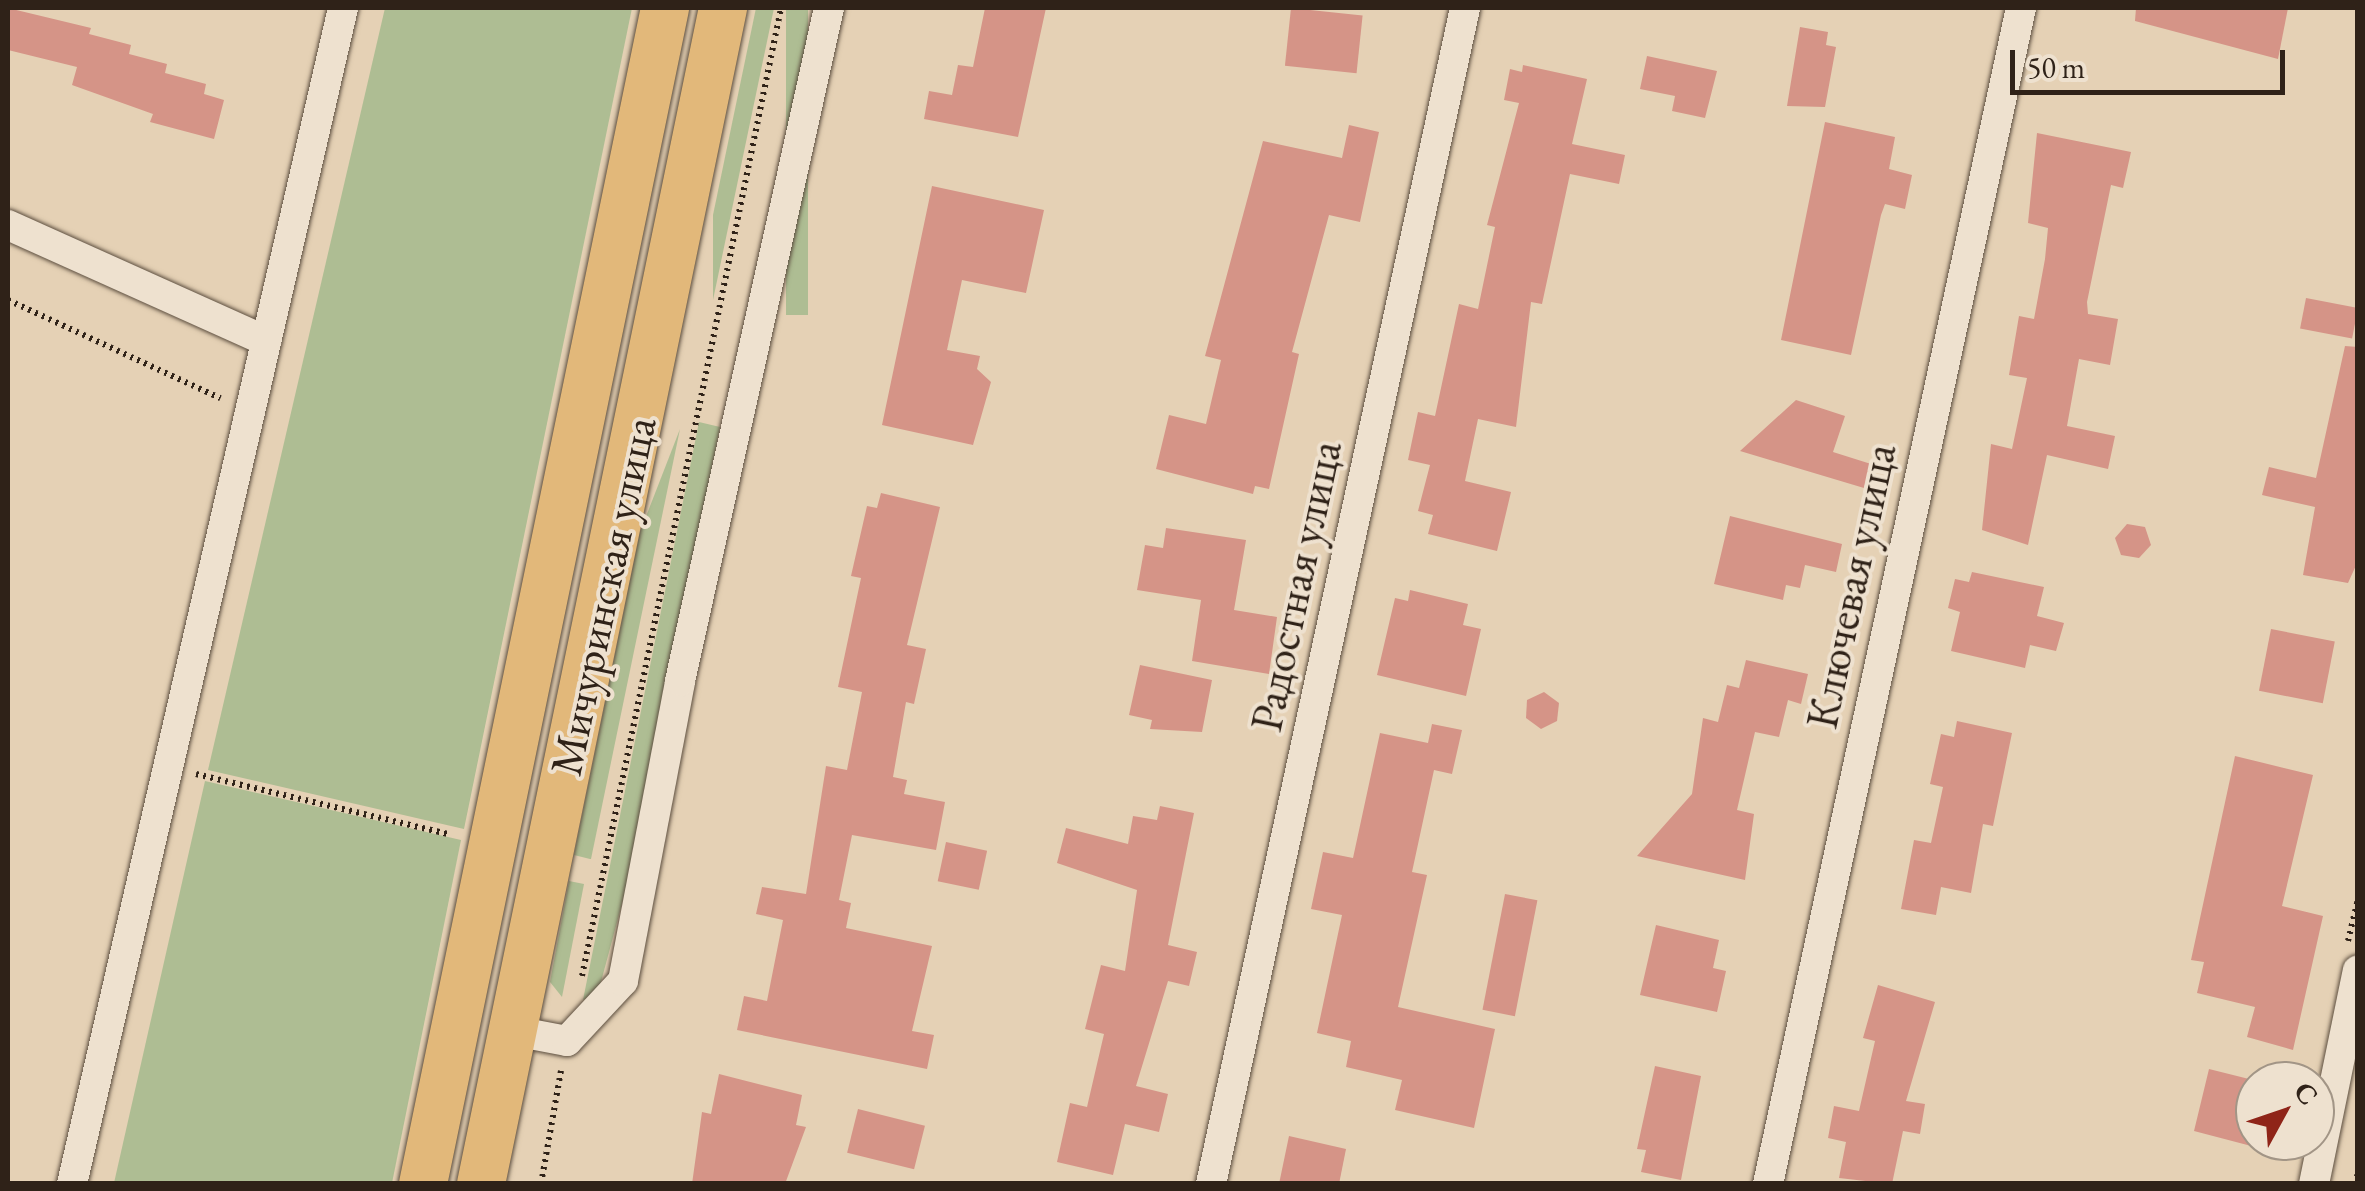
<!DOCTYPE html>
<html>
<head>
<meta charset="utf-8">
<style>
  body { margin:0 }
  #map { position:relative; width:2365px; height:1191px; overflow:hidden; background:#e5d1b5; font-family:"EB Garamond",serif }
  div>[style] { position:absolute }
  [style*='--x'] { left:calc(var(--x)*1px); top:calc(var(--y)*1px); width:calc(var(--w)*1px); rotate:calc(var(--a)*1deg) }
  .green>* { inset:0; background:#aebd93; transform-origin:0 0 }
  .building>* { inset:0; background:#d59487; transform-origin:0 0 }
  .path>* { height:6px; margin-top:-3px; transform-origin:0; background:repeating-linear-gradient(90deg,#2f2218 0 2.5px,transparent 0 7.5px) }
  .roads { filter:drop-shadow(0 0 2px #5c4e3f) drop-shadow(0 0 2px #5c4e3f) }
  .minor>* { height:30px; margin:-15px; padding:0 15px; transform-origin:15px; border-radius:15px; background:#eee1cf }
  .primary>* { height:48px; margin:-24px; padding:0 24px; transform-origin:24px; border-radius:24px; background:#e2b87a }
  span { translate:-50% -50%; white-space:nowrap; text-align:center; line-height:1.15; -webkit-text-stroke:8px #eee1cf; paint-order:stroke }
  .street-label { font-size:45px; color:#2f2218 }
  .frame { position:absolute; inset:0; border:10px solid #2f2218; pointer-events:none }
  .north { position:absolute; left:2235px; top:1061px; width:100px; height:100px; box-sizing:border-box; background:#eee1cf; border:2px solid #a29586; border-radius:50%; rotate:50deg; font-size:28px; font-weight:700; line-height:40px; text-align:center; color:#2f2218 }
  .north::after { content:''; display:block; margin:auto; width:35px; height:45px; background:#8f2418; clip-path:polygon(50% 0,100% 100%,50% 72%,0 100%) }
  .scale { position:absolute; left:2010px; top:50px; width:275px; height:45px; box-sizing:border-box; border:5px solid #2f2218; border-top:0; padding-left:12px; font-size:30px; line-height:35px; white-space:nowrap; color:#2f2218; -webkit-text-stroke:8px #eee1cf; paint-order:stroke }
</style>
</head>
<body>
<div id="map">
  <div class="green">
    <div style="clip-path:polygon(385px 8px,632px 8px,464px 829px,208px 770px)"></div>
    <div style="clip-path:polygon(756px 8px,774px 8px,713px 300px,713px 215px)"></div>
    <div style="left:786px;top:8px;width:22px;height:307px"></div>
    <div style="clip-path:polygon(699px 422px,720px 427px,627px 885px,598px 993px,583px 1000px)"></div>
    <div style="clip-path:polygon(680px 429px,591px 859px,590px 859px,574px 855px,640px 532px)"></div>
    <div style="clip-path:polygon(205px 781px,461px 840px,392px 1183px,114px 1183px)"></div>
    <div style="clip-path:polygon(569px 881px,584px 884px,562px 997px,550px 982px)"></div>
  </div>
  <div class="building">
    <div style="clip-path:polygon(8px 8px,91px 28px,89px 34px,131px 45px,129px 54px,167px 64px,165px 73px,206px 84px,204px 94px,224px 100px,214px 139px,150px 122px,153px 114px,72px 85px,77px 67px,8px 50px)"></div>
    <div style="clip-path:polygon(985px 8px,1046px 8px,1018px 137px,924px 119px,929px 91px,952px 95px,958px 65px,973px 67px)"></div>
    <div style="left:1291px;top:8px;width:72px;height:58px;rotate:6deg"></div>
    <div style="clip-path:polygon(2136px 8px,2288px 8px,2278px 59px,2135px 21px)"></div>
    <div style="clip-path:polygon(1800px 27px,1828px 32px,1826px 45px,1836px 47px,1825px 107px,1787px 106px)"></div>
    <div style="clip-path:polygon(1647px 56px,1717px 71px,1705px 118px,1672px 111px,1675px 96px,1640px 89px)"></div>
    <div style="clip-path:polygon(1523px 65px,1587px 79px,1572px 144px,1625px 155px,1619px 184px,1570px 174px,1542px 304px,1531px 302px,1516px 427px,1478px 419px,1465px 481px,1511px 492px,1497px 551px,1428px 534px,1433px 515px,1418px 511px,1430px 465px,1408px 460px,1418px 412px,1435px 416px,1459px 304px,1478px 309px,1495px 227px,1487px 225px,1519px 103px,1504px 100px,1510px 69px,1522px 72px)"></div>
    <div style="clip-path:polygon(1825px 122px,1895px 137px,1889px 169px,1912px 175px,1905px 209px,1885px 204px,1881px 215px,1851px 355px,1781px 340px)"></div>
    <div style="clip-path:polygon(1349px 125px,1379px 132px,1360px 222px,1329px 215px,1292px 352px,1299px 354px,1269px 489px,1255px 486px,1253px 494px,1156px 469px,1169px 415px,1206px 424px,1221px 360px,1205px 356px,1263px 141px,1342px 158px)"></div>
    <div style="clip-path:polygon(2037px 133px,2131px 152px,2123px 188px,2111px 185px,2087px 302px,2088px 314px,2118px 319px,2110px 365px,2079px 359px,2067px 426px,2115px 436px,2108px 469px,2047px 455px,2028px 545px,1982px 530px,1991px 444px,2012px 449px,2027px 378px,2009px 375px,2019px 316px,2034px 319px,2045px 259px,2048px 228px,2028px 223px)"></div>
    <div style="clip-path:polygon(932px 186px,1044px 210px,1026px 293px,962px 280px,947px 350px,980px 356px,977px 369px,991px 382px,973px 445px,882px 425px)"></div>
    <div style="left:2306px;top:298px;width:53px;height:31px;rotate:11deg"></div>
    <div style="clip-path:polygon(2345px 346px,2358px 347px,2358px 561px,2348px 583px,2303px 575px,2315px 507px,2262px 495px,2269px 467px,2316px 478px)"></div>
    <div style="clip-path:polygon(1796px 400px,1845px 416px,1833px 452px,1871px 464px,1864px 488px,1740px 451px)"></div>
    <div style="clip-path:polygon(881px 493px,940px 507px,907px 645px,926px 649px,914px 704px,906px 702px,893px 777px,907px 780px,904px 794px,945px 802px,936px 850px,852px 835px,839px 900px,851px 903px,846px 928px,932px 946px,912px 1031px,934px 1035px,927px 1069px,737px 1030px,744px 996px,767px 1001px,783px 920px,756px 914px,762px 887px,806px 894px,826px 766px,847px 770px,862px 692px,838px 687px,861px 578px,851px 576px,867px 506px,877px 508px)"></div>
    <div style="clip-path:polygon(1730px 516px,1842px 544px,1836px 572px,1805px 565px,1800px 588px,1786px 585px,1783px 600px,1714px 584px)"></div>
    <div style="clip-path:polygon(2127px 524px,2145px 527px,2151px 545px,2139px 558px,2121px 555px,2115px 538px)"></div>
    <div style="clip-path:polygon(1166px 528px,1246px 540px,1234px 610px,1277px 617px,1269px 674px,1192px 661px,1201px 600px,1137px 590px,1145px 545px,1163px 548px)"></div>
    <div style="clip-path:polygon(1972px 572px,2044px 587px,2037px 616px,2064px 623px,2056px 651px,2030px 645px,2025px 668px,1951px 651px,1960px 612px,1948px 608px,1955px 579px,1969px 582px)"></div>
    <div style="clip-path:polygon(1410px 590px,1468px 604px,1463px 625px,1481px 629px,1466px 696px,1377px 675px,1395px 598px,1408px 601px)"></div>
    <div style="left:2271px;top:629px;width:65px;height:63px;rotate:11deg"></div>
    <div style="clip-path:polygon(1746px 660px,1808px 674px,1801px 704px,1788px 700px,1779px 737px,1755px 732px,1737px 810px,1754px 814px,1745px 880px,1637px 856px,1692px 794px,1703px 718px,1718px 722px,1727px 685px,1739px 688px)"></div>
    <div style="clip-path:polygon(1140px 665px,1212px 680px,1202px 732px,1150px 729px,1152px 720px,1129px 715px)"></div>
    <div style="clip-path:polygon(1544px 692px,1559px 703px,1557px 721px,1541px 729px,1526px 718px,1527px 700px)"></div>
    <div style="clip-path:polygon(1957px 721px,2012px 733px,1993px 826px,1983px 824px,1971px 893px,1941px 887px,1936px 915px,1901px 909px,1914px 840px,1931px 843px,1943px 787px,1930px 784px,1941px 734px,1954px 737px)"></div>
    <div style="clip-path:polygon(1432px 724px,1462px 730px,1452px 774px,1434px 770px,1412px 872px,1427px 875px,1398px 1007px,1495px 1029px,1474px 1128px,1395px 1110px,1402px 1080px,1346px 1067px,1351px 1041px,1317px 1033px,1342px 915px,1311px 909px,1323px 852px,1353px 858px,1380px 733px,1428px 743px)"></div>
    <div style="clip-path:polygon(2235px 756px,2313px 775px,2282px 906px,2323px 916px,2293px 1050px,2247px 1037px,2255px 1007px,2197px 993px,2204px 962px,2191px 960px)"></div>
    <div style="clip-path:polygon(1160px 806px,1194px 813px,1168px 945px,1197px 952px,1189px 986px,1168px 981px,1136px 1086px,1168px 1094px,1159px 1132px,1125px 1124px,1113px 1175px,1057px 1162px,1070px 1103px,1087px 1107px,1104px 1034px,1085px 1029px,1101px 965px,1125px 971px,1137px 890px,1057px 863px,1066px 828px,1128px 844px,1133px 816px,1157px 820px)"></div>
    <div style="left:946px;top:842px;width:42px;height:40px;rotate:12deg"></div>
    <div style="left:1505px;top:894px;width:33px;height:118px;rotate:11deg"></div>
    <div style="clip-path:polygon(1656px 925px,1719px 940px,1713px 968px,1726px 971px,1717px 1012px,1640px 995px)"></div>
    <div style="clip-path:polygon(1878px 985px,1935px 1002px,1906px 1101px,1925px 1104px,1920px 1134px,1903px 1131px,1892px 1184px,1839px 1178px,1846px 1142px,1828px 1138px,1834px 1106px,1859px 1111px,1875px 1041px,1863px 1038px)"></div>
    <div style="clip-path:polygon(1655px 1066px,1701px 1076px,1681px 1180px,1641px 1172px,1646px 1150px,1637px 1149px)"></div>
    <div style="clip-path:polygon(2209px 1069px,2253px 1080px,2247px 1106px,2255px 1108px,2255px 1147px,2194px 1131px)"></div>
    <div style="clip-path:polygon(719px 1074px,802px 1095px,796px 1125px,806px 1127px,785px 1184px,692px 1184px,702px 1112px,711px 1114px)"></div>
    <div style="left:858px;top:1109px;width:69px;height:45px;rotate:14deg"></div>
    <div style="clip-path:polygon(1289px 1136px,1346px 1149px,1339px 1184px,1279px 1184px)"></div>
  </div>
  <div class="path">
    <div style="--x:8;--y:300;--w:234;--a:24.8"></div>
    <div style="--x:196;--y:774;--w:259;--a:13.4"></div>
    <div style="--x:2348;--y:941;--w:43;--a:-76.6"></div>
    <div style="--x:582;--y:976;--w:988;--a:-78.38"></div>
    <div style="--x:541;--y:1184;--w:115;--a:-80"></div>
    <div style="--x:2355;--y:1184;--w:11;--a:-75"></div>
  </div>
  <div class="roads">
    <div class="minor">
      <div style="--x:8;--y:225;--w:283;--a:24.2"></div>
      <div style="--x:509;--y:1030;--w:59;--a:10.7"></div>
      <div style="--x:567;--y:1041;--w:82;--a:-47"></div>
      <div style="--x:623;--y:981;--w:305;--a:-79.2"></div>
      <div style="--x:680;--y:681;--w:689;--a:-77.52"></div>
      <div style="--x:72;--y:1184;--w:1207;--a:-77.02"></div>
      <div style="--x:1211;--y:1184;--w:1203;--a:-77.81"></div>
      <div style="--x:1768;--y:1184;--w:1203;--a:-77.86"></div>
      <div style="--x:2314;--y:1184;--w:218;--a:-78.4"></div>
    </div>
    <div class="primary">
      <div style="--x:423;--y:1184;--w:1201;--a:-78.37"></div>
      <div style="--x:481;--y:1184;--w:1201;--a:-78.37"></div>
    </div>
  </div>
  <div class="street-label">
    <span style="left:1296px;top:586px;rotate:-78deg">Радостная улица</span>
    <span style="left:1851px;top:586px;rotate:-78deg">Ключевая улица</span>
    <span style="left:603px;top:596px;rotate:-78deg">Мичуринская улица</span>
  </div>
  <div class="frame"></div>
  <div class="north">С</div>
  <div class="scale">50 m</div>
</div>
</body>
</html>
